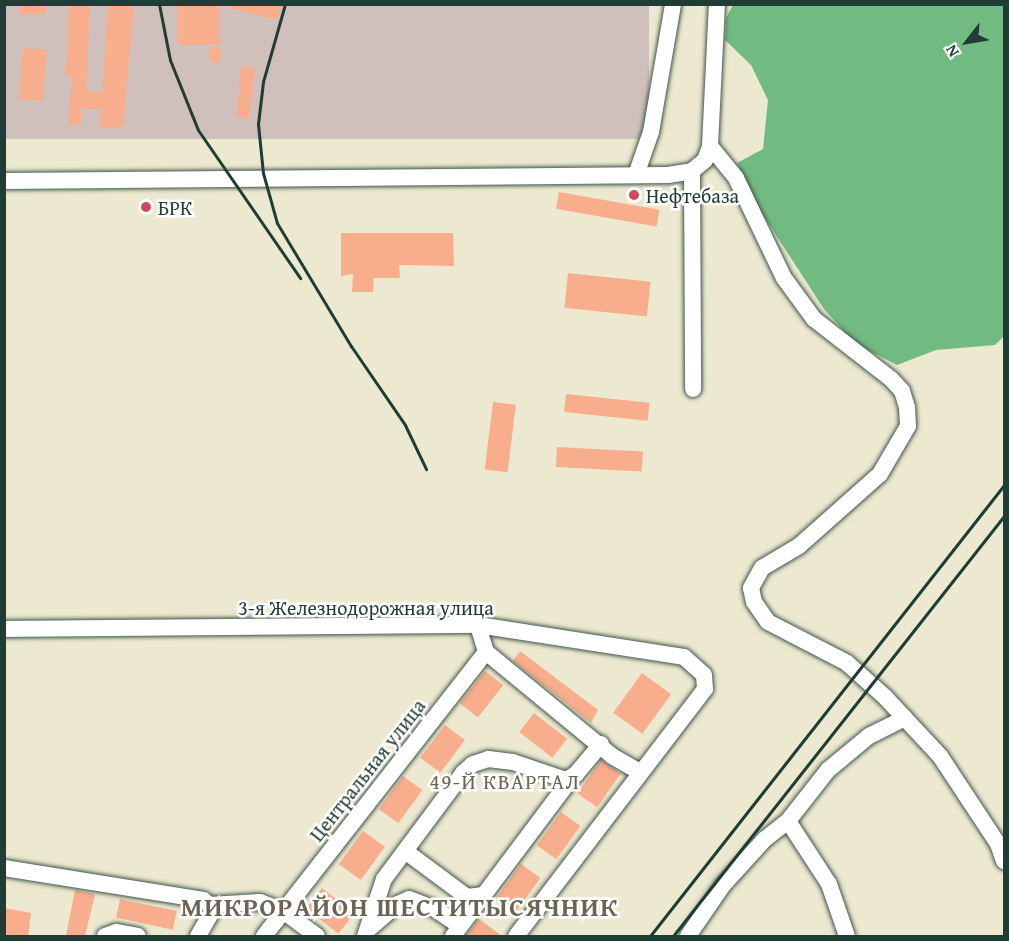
<!DOCTYPE html>
<html>
<head>
<meta charset="utf-8">
<style>
  body { margin:0 }
  #map { position:relative; width:1009px; height:941px; overflow:hidden; background:#ede9d0; font-family:"Gentium Book Plus",serif }
  div>[style] { position:absolute }
  [style*='--x'] { left:calc(var(--x)*1px); top:calc(var(--y)*1px); width:calc(var(--w)*1px); rotate:calc(var(--a)*1deg) }
  .industrial>* { inset:0; background:#cfc0bb; transform-origin:0 0 }
  .forest>* { inset:0; background:#71bb82 }
  .building>* { inset:0; background:#f8ad8d; transform-origin:0 0 }
  .roads { filter:drop-shadow(0 0 2px #3e574b) drop-shadow(0 0 2px #3e574b) }
  .minor>* { height:16px; margin:-8px; padding:0 8px; transform-origin:8px; border-radius:8px; background:#fff }
  .rail>* { height:3px; margin:-1.5px; padding:0 1.5px; transform-origin:1.5px; border-radius:1.5px; background:#1f3d34 }
  .dots>* { width:16px; height:16px; translate:-50% -50%; box-sizing:border-box; border:3px solid #fff; border-radius:50% }
  span { translate:-50% -50%; white-space:nowrap; text-align:center; line-height:1.15; -webkit-text-stroke:5px #fff; paint-order:stroke }
  .poi-label { font-size:20px; color:#1f3d34 }
  .left { translate:0 -50%; text-align:left }
  .street-label { font-size:20px; color:#1f3d34 }
  .neighbourhood-label { font-size:21px; color:#6b6453; letter-spacing:1.5px }
  .district-label { font-size:26px; color:#6b6453; font-weight:700; letter-spacing:1.5px }
  .frame { position:absolute; inset:0; border:6px solid #1f3d34; pointer-events:none }
  .north { position:absolute; left:937px; top:12px; width:60px; height:60px; -webkit-text-stroke:4px #fff; paint-order:stroke; rotate:239deg; font-size:16px; font-weight:700; line-height:24px; text-align:center; color:#1f3d34 }
  .north::after { content:''; display:block; margin:auto; width:21px; height:27px; background:#1f3d34; clip-path:polygon(50% 0,100% 100%,50% 72%,0 100%) }
</style>
</head>
<body>
<div id="map">
  <div class="industrial">
    <div style="left:4px;top:5px;width:645px;height:134px"></div>
  </div>
  <div class="forest">
    <div style="clip-path:polygon(733px 5px,1004px 5px,1004px 336px,995px 345px,936px 350px,897px 365px,856px 344px,824px 309px,761px 212px,737px 163px,763px 149px,768px 100px,751px 65px,725px 40px,726px 18px)"></div>
  </div>
  <div class="building">
    <div style="left:20px;top:4px;width:26px;height:10px"></div>
    <div style="clip-path:polygon(69px 4px,90px 4px,86px 91px,102px 93px,108px 4px,134px 4px,123px 127px,100px 128px,101px 109px,81px 109px,81px 124px,68px 125px,72px 76px,66px 76px)"></div>
    <div style="left:177px;top:4px;width:42px;height:41px"></div>
    <div style="clip-path:polygon(229px 4px,282px 4px,277px 20px,229px 8px)"></div>
    <div style="clip-path:polygon(209px 47px,221px 49px,220px 62px,210px 62px)"></div>
    <div style="left:23px;top:48px;width:24px;height:51px;rotate:5deg"></div>
    <div style="clip-path:polygon(241px 66px,255px 68px,249px 119px,237px 117px)"></div>
    <div style="left:559px;top:192px;width:102px;height:17px;rotate:10deg"></div>
    <div style="clip-path:polygon(341px 233px,453px 233px,454px 266px,399px 265px,400px 278px,374px 278px,373px 292px,352px 292px,353px 274px,341px 276px)"></div>
    <div style="left:568px;top:273px;width:83px;height:35px;rotate:6deg"></div>
    <div style="left:566px;top:394px;width:84px;height:18px;rotate:6deg"></div>
    <div style="left:493px;top:402px;width:23px;height:68px;rotate:7deg"></div>
    <div style="left:557px;top:447px;width:86px;height:20px;rotate:3deg"></div>
    <div style="clip-path:polygon(520px 651px,598px 710px,591px 723px,513px 661px)"></div>
    <div style="left:485px;top:671px;width:23px;height:41px;rotate:38deg"></div>
    <div style="left:642px;top:673px;width:36px;height:49px;rotate:36deg"></div>
    <div style="left:534px;top:713px;width:42px;height:24px;rotate:38deg"></div>
    <div style="left:445px;top:725px;width:25px;height:41px;rotate:37deg"></div>
    <div style="left:601px;top:760px;width:24px;height:41px;rotate:35deg"></div>
    <div style="left:403px;top:776px;width:24px;height:41px;rotate:36deg"></div>
    <div style="left:561px;top:812px;width:24px;height:41px;rotate:36deg"></div>
    <div style="left:363px;top:831px;width:27px;height:41px;rotate:36deg"></div>
    <div style="left:521px;top:864px;width:24px;height:41px;rotate:36deg"></div>
    <div style="left:322px;top:888px;width:41px;height:26px;rotate:38deg"></div>
    <div style="clip-path:polygon(75px 890px,95px 894px,85px 936px,66px 936px)"></div>
    <div style="left:120px;top:899px;width:58px;height:19px;rotate:12deg"></div>
    <div style="clip-path:polygon(4px 908px,31px 913px,28px 936px,4px 936px)"></div>
    <div style="clip-path:polygon(479px 919px,502px 936px,466px 936px)"></div>
  </div>
  <div class="roads">
    <div class="minor">
      <div style="--x:710;--y:146;--w:41;--a:50.9"></div>
      <div style="--x:736;--y:178;--w:111;--a:64.4"></div>
      <div style="--x:784;--y:278;--w:51;--a:53.8"></div>
      <div style="--x:814;--y:319;--w:98;--a:37.9"></div>
      <div style="--x:891;--y:379;--w:16;--a:47"></div>
      <div style="--x:902;--y:391;--w:17;--a:73"></div>
      <div style="--x:907;--y:407;--w:19;--a:87"></div>
      <div style="--x:908;--y:426;--w:56;--a:120.3"></div>
      <div style="--x:880;--y:474;--w:108;--a:138.4"></div>
      <div style="--x:799;--y:546;--w:43;--a:149.3"></div>
      <div style="--x:762;--y:568;--w:23;--a:119"></div>
      <div style="--x:751;--y:588;--w:14;--a:78"></div>
      <div style="--x:754;--y:602;--w:24;--a:55"></div>
      <div style="--x:768;--y:622;--w:89;--a:27.4"></div>
      <div style="--x:847;--y:663;--w:51;--a:41.8"></div>
      <div style="--x:885;--y:697;--w:81;--a:47"></div>
      <div style="--x:940;--y:756;--w:105;--a:56.6"></div>
      <div style="--x:998;--y:844;--w:18;--a:71"></div>
      <div style="--x:692;--y:171;--w:218;--a:89.7"></div>
      <div style="--x:636;--y:175;--w:46;--a:-70.8"></div>
      <div style="--x:651;--y:132;--w:130;--a:-80.2"></div>
      <div style="--x:4;--y:181;--w:664;--a:-0.52"></div>
      <div style="--x:668;--y:175;--w:24;--a:-9"></div>
      <div style="--x:692;--y:171;--w:17;--a:-40"></div>
      <div style="--x:705;--y:160;--w:15;--a:-70"></div>
      <div style="--x:710;--y:146;--w:142;--a:-87.2"></div>
      <div style="--x:4;--y:629;--w:474;--a:-0.5"></div>
      <div style="--x:478;--y:625;--w:208;--a:8.8"></div>
      <div style="--x:684;--y:657;--w:27;--a:42"></div>
      <div style="--x:704;--y:675;--w:14;--a:86"></div>
      <div style="--x:705;--y:689;--w:311;--a:127.4"></div>
      <div style="--x:486;--y:652;--w:163;--a:39.5"></div>
      <div style="--x:612;--y:756;--w:32;--a:30"></div>
      <div style="--x:405;--y:851;--w:77;--a:36.6"></div>
      <div style="--x:467;--y:897;--w:17;--a:-7"></div>
      <div style="--x:4;--y:868;--w:202;--a:9.1"></div>
      <div style="--x:203;--y:900;--w:9;--a:36"></div>
      <div style="--x:210;--y:905;--w:50;--a:-3.4"></div>
      <div style="--x:260;--y:902;--w:25;--a:21"></div>
      <div style="--x:283;--y:911;--w:42;--a:36.3"></div>
      <div style="--x:370;--y:928;--w:37;--a:-41"></div>
      <div style="--x:398;--y:904;--w:12;--a:-24"></div>
      <div style="--x:409;--y:899;--w:28;--a:21"></div>
      <div style="--x:435;--y:909;--w:30;--a:34"></div>
      <div style="--x:105;--y:936;--w:12;--a:-20"></div>
      <div style="--x:116;--y:932;--w:22;--a:10"></div>
      <div style="--x:198;--y:936;--w:34;--a:-60"></div>
      <div style="--x:264;--y:936;--w:360;--a:-52"></div>
      <div style="--x:486;--y:652;--w:28;--a:-107"></div>
      <div style="--x:365;--y:936;--w:60;--a:-71.6"></div>
      <div style="--x:384;--y:879;--w:132;--a:-53.3"></div>
      <div style="--x:463;--y:773;--w:13;--a:-42"></div>
      <div style="--x:473;--y:764;--w:16;--a:-18"></div>
      <div style="--x:488;--y:759;--w:25;--a:7"></div>
      <div style="--x:513;--y:762;--w:56;--a:18.8"></div>
      <div style="--x:566;--y:780;--w:12;--a:-31"></div>
      <div style="--x:576;--y:774;--w:39;--a:-50"></div>
      <div style="--x:453;--y:936;--w:196;--a:-53.1"></div>
      <div style="--x:688;--y:936;--w:62;--a:-55.5"></div>
      <div style="--x:723;--y:885;--w:62;--a:-47.6"></div>
      <div style="--x:765;--y:839;--w:29;--a:-38"></div>
      <div style="--x:847;--y:936;--w:55;--a:-109.1"></div>
      <div style="--x:829;--y:884;--w:75;--a:-123.1"></div>
      <div style="--x:788;--y:821;--w:65;--a:-51.9"></div>
      <div style="--x:828;--y:770;--w:53;--a:-39.7"></div>
      <div style="--x:869;--y:736;--w:40;--a:-26.6"></div>
    </div>
  </div>
  <div class="rail">
    <div style="--x:159;--y:4;--w:57;--a:78.9"></div>
    <div style="--x:170;--y:60;--w:75;--a:68.2"></div>
    <div style="--x:198;--y:130;--w:180;--a:55.4"></div>
    <div style="--x:285;--y:4;--w:81;--a:105.8"></div>
    <div style="--x:263;--y:82;--w:42;--a:96.8"></div>
    <div style="--x:258;--y:124;--w:49;--a:84.2"></div>
    <div style="--x:263;--y:173;--w:52;--a:74.4"></div>
    <div style="--x:277;--y:223;--w:144;--a:59"></div>
    <div style="--x:351;--y:346;--w:96;--a:55.6"></div>
    <div style="--x:405;--y:425;--w:49;--a:64.5"></div>
    <div style="--x:650;--y:936;--w:573;--a:-51.87"></div>
    <div style="--x:673;--y:936;--w:535;--a:-51.76"></div>
  </div>
  <div class="dots">
    <div style="left:634px;top:195px;background:#d1495b"></div>
    <div style="left:146px;top:207px;background:#d1495b"></div>
  </div>
  <div class="poi-label">
    <span class="left" style="left:646px;top:195px">Нефтебаза</span>
    <span class="left" style="left:158px;top:207px">БРК</span>
  </div>
  <div class="street-label">
    <span style="left:366px;top:607px">3-я Железнодорожная улица</span>
    <span style="left:367px;top:770px;rotate:-52deg">Центральная улица</span>
  </div>
  <div class="neighbourhood-label">
    <span style="left:505px;top:782px">49-Й КВАРТАЛ</span>
  </div>
  <div class="district-label">
    <span style="left:400px;top:907px">МИКРОРАЙОН ШЕСТИТЫСЯЧНИК</span>
  </div>
  <div class="frame"></div>
  <div class="north">N</div>
</div>
</body>
</html>
